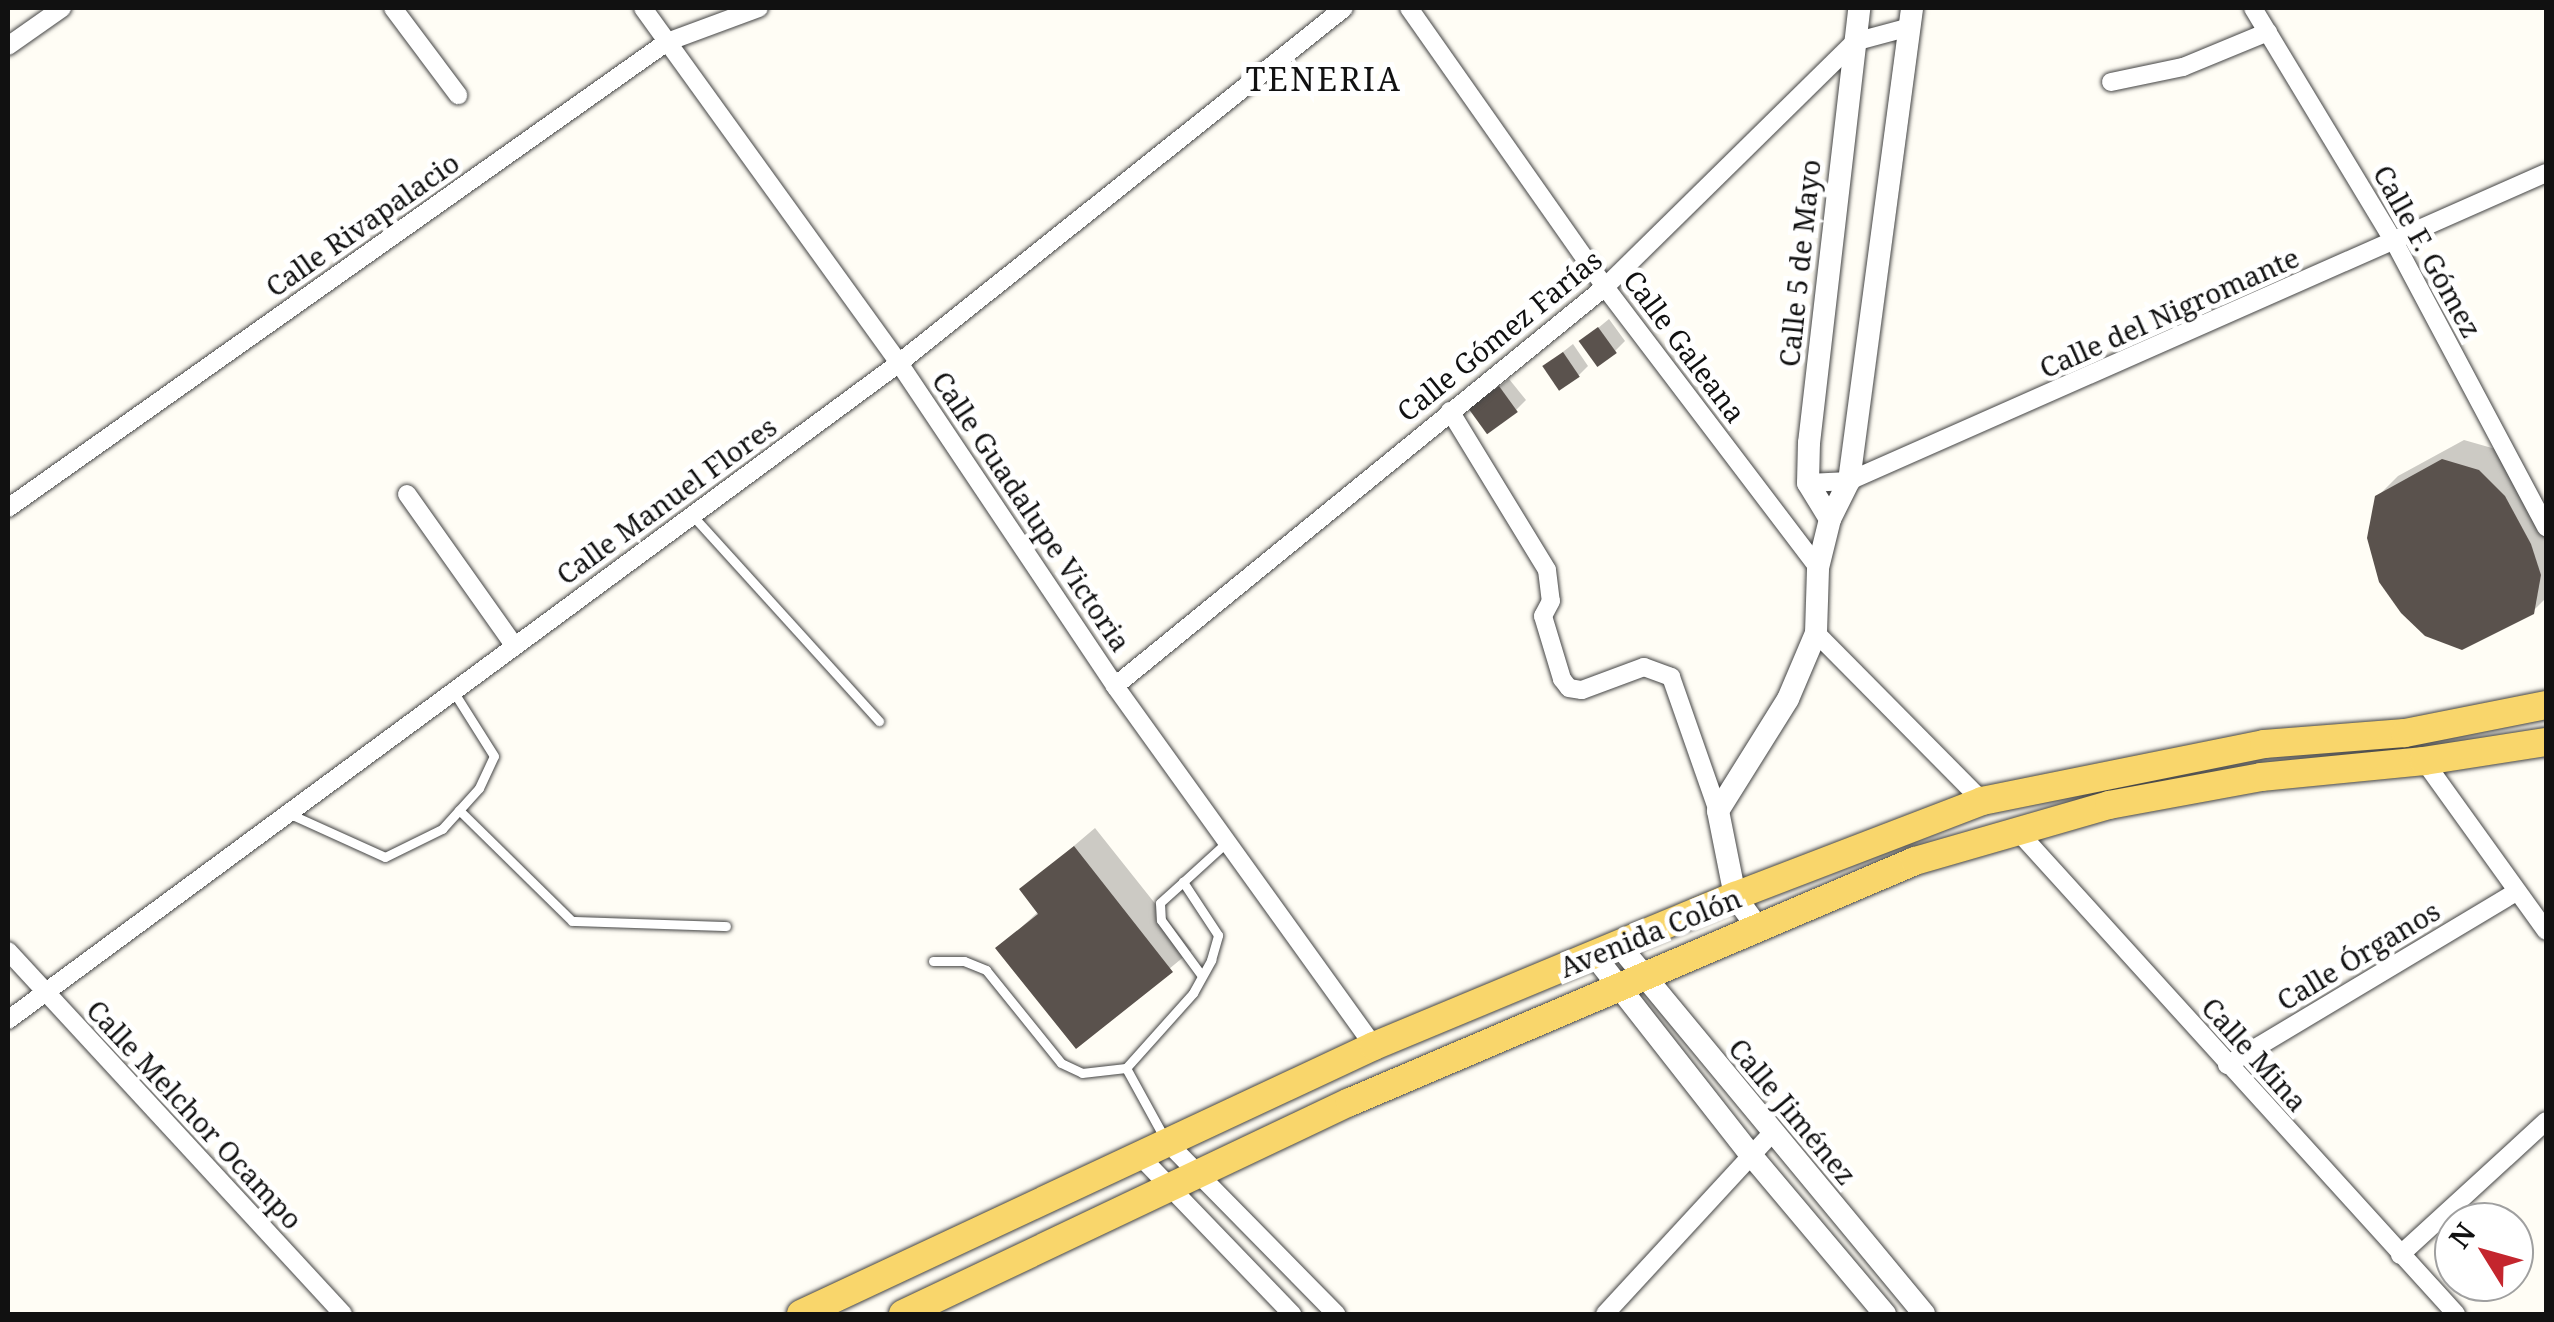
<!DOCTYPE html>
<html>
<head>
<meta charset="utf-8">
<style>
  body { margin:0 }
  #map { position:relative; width:2554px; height:1322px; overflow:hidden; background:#fffdf5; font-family:"Noto Serif",serif }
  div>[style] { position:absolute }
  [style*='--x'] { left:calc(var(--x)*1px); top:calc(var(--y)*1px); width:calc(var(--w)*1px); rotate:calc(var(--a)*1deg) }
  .shadow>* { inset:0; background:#0003 }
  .building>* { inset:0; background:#5a524d; transform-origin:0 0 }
  .roads { filter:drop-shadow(0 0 2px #444) drop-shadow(0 0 2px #444) }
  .service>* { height:9px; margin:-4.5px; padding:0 4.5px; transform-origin:4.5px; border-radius:4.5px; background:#fff }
  .minor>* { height:18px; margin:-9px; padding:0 9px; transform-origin:9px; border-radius:9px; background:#fff }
  .tertiary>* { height:22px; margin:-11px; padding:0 11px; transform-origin:11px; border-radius:11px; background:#fff }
  .primary>* { height:28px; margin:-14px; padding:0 14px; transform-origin:14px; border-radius:14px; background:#f9d66b }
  span { translate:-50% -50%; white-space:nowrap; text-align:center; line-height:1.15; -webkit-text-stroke:10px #fff; paint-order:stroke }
  .street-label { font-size:28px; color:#111 }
  .quarter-label { font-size:32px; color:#111; letter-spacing:2.5px }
  .frame { position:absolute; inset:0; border:10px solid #111; pointer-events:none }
  .north { position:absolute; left:2434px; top:1202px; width:100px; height:100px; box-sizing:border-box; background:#fff; border:2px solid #a0a0a0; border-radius:50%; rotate:307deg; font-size:28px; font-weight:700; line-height:40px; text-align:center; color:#111 }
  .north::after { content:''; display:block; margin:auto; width:35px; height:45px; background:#c4262e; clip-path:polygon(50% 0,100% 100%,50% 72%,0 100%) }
</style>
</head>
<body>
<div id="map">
  <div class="shadow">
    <div style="clip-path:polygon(1609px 319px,1625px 341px,1615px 351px,1581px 342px)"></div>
    <div style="clip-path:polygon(1573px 344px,1588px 366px,1579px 375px,1545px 366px)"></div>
    <div style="clip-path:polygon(1509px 379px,1526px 400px,1516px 410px,1472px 409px)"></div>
    <div style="clip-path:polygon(2464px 440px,2499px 450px,2546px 515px,2546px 598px,2532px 612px,2377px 497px,2398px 476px)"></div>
    <div style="clip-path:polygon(1095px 828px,1192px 950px,1076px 1046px,999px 948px,1039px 911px,1022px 890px)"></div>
  </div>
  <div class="building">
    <div style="left:1598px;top:327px;width:32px;height:24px;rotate:54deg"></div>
    <div style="left:1563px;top:352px;width:30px;height:25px;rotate:56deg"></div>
    <div style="left:1499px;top:386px;width:32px;height:38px;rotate:54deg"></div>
    <div style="clip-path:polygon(2442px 459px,2479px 470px,2505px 496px,2531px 544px,2541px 575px,2534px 614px,2462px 650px,2425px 636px,2401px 613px,2379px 582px,2367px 538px,2375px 496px)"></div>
    <div style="clip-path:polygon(1074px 846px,1173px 972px,1076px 1049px,995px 948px,1038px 914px,1019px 889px)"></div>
  </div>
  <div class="roads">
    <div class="service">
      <div style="--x:693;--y:516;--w:277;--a:47.8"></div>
      <div style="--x:459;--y:810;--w:158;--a:44.5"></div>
      <div style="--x:572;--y:921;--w:154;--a:1.9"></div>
      <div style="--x:290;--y:814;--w:104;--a:24.4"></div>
      <div style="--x:385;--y:857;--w:64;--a:-26.2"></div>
      <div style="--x:442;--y:829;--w:55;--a:-47.9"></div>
      <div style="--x:479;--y:788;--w:35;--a:-65"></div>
      <div style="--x:494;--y:756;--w:77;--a:-122.2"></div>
      <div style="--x:1183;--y:882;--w:31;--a:138"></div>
      <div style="--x:1160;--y:903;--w:17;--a:87"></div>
      <div style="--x:1161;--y:920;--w:69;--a:53.8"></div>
      <div style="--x:933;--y:961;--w:31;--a:0"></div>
      <div style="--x:964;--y:961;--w:24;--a:22"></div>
      <div style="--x:986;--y:970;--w:119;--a:51.1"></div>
      <div style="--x:1061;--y:1063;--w:23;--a:25"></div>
      <div style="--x:1082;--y:1073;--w:44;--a:-6.5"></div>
      <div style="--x:1126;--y:1068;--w:81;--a:61.2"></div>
      <div style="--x:1126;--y:1068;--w:101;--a:-48.2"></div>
      <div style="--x:1193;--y:993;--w:38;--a:-61"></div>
      <div style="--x:1211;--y:960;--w:26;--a:-74"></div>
      <div style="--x:1218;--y:935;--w:64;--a:-123.4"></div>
      <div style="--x:1183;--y:882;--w:59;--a:-42.3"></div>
    </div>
    <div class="minor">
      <div style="--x:393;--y:8;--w:109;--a:53.2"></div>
      <div style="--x:643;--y:8;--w:438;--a:54.2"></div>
      <div style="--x:899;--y:363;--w:389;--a:56.2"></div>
      <div style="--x:1115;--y:686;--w:443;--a:54.3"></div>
      <div style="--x:1409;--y:8;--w:341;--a:54.9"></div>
      <div style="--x:1605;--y:287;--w:353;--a:52.8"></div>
      <div style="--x:2253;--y:8;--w:275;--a:58.9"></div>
      <div style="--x:2395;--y:243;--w:322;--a:62"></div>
      <div style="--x:8;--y:46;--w:66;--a:-35.1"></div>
      <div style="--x:2111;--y:82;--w:74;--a:-11.8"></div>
      <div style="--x:2183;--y:67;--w:92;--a:-22.4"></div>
      <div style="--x:1450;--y:411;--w:186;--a:58.6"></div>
      <div style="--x:1547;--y:570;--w:31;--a:83"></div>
      <div style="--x:1551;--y:601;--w:17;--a:118"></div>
      <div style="--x:1543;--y:616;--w:66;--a:73.2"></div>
      <div style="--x:1562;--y:679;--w:11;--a:52"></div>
      <div style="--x:1569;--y:688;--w:13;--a:9"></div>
      <div style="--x:1582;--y:690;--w:66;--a:-20.4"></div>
      <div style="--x:1644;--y:667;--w:29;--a:20"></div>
      <div style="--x:1671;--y:677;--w:142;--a:70.7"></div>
      <div style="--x:1808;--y:483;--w:41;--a:-2.8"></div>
      <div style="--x:1849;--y:481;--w:762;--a:-23.84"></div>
      <div style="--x:407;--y:494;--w:185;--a:54.7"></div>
      <div style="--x:8;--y:508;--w:807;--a:-35.27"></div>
      <div style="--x:667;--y:42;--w:98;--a:-20.3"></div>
      <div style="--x:1816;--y:633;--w:236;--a:45.3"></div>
      <div style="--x:1115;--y:686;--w:632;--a:-39.16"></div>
      <div style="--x:1605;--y:287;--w:349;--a:-44.5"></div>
      <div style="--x:1854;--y:42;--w:58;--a:-15"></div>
      <div style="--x:2424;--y:761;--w:209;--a:54.3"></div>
      <div style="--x:2015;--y:828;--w:656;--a:47.78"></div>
      <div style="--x:8;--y:951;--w:494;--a:47.3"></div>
      <div style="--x:8;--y:1020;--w:1107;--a:-36.4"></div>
      <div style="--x:899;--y:363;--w:569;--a:-38.58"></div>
      <div style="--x:2227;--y:1065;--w:337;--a:-30.9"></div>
      <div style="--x:1168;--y:1143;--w:240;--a:45.5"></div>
      <div style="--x:1139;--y:1155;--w:221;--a:46.1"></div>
      <div style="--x:2400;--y:1255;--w:198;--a:-42.5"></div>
      <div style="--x:1605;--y:1314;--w:245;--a:-47.3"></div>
    </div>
    <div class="tertiary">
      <div style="--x:1830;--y:519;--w:42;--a:-121.4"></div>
      <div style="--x:1808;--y:483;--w:40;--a:-88.6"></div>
      <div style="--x:1809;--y:443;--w:438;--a:-83.4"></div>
      <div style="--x:1758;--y:928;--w:39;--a:-126"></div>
      <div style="--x:1735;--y:896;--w:87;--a:-101.3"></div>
      <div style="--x:1718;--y:811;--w:132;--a:-58"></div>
      <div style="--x:1788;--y:699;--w:72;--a:-67"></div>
      <div style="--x:1816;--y:633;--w:65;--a:-88.2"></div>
      <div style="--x:1818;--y:568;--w:50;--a:-76.2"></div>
      <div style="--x:1830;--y:519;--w:42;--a:-63.4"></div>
      <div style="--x:1849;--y:481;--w:477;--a:-82.4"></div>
      <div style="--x:1618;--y:944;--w:480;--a:50.4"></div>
      <div style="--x:1594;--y:955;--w:254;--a:51.9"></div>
      <div style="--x:1751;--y:1155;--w:208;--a:49.9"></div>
    </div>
    <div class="primary">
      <div style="--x:801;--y:1314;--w:633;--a:-25.07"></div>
      <div style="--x:1374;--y:1046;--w:391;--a:-22.6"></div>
      <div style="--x:1735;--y:896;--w:265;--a:-21"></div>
      <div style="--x:1982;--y:801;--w:288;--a:-11.4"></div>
      <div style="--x:2264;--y:744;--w:141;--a:-4.5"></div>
      <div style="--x:2405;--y:733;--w:144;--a:-11.2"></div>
      <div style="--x:903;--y:1314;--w:495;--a:-25.4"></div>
      <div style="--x:1350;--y:1102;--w:614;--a:-23.1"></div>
      <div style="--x:1915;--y:861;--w:202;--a:-16.1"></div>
      <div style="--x:2109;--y:805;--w:155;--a:-10.4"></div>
      <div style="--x:2261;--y:777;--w:164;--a:-5.6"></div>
      <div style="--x:2424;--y:761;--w:123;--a:-8.9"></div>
    </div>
  </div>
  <div class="street-label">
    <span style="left:362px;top:224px;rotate:-35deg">Calle Rivapalacio</span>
    <span style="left:2428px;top:251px;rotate:61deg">Calle F. Gómez</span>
    <span style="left:1799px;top:263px;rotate:-84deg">Calle 5 de Mayo</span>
    <span style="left:2169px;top:312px;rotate:-24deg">Calle del Nigromante</span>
    <span style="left:1499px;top:335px;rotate:-39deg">Calle Gómez Farías</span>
    <span style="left:1685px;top:346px;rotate:53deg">Calle Galeana</span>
    <span style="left:666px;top:500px;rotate:-36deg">Calle Manuel Flores</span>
    <span style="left:1032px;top:511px;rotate:56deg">Calle Guadalupe Victoria</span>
    <span style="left:1650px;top:932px;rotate:-22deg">Avenida Colón</span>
    <span style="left:2358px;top:955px;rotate:-31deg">Calle Órganos</span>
    <span style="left:2255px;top:1054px;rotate:48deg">Calle Mina</span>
    <span style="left:1793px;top:1111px;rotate:50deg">Calle Jiménez</span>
    <span style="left:195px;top:1114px;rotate:47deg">Calle Melchor Ocampo</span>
  </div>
  <div class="quarter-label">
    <span style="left:1324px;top:79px">TENERIA</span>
  </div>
  <div class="frame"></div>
  <div class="north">N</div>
</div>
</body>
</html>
